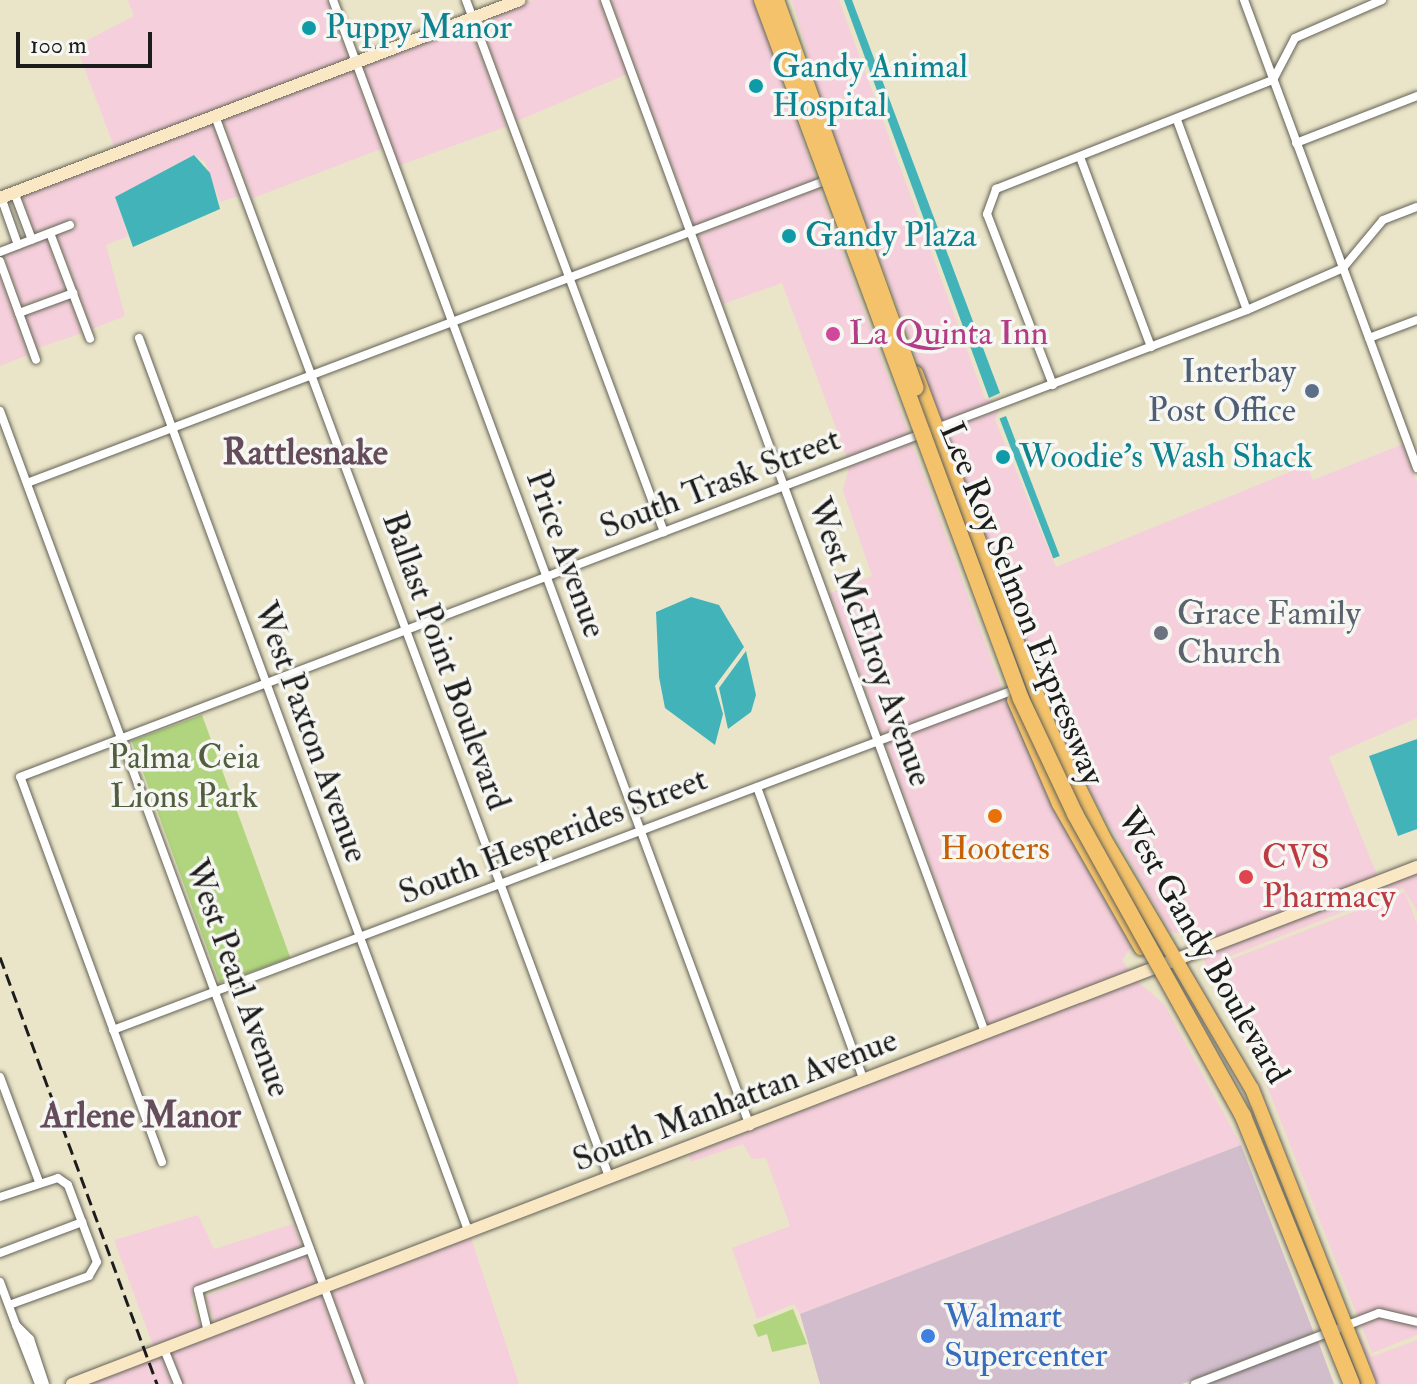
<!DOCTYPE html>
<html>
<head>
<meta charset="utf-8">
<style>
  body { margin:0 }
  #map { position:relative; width:1417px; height:1384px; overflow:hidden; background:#eae5c8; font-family:"IM FELL Double Pica",serif }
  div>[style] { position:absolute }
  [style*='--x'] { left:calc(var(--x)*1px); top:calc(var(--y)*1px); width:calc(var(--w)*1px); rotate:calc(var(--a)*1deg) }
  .built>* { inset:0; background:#f5cfdb; transform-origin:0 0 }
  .industrial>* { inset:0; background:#d1bdcc }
  .green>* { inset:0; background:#b1d57e; transform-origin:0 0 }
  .water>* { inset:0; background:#43b3ba; transform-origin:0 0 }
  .roads { filter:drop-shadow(0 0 2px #646258) drop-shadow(0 0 2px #646258) }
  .street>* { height:8px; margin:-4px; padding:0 4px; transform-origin:4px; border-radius:4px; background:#fff }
  .secondary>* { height:12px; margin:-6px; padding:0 6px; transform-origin:6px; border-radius:6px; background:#fae7c3 }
  .primary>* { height:14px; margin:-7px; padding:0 7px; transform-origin:7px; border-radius:7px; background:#f3c26a }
  .rail>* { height:3px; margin-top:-1.5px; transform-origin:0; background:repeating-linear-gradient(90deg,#1c1c1c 0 12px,transparent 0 18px) }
  .bridges { filter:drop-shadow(0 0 2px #646258) drop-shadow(0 0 2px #646258) }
  .highway-bridge>* { height:16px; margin:-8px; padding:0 8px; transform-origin:8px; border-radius:8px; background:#f3c26a }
  .dots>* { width:22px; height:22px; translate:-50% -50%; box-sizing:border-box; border:4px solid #f6f6f2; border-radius:50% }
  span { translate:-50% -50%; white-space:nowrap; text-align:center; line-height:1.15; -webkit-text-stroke:7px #f6f6f2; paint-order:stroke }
  .culture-label { font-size:34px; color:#0d838f }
  .left { translate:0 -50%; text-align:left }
  .hotel-label { font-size:34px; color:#b23c85 }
  .service-label { font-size:34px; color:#4e5e75 }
  .right { translate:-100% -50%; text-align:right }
  .street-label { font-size:34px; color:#1c1c1c }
  .worship-label { font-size:34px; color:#5b616d }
  .park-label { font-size:34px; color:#505d3e }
  .food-label { font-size:34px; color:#c56008 }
  .health-label { font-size:34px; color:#be3a42 }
  .shop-label { font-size:34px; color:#366cbe }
  .neighbourhood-label { font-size:36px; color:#644c5b; font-weight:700 }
  .scale { position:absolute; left:16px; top:32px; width:136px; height:36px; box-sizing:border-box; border:4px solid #1c1c1c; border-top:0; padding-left:10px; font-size:24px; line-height:28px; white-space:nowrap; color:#1c1c1c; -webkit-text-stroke:6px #f6f6f2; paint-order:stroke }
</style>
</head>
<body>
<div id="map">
  <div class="built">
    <div style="clip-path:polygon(128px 0,327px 0,349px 60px,115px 149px,76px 46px,134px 16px)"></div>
    <div style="clip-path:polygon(533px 0,599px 0,627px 74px,517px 121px,479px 20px)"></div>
    <div style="clip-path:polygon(611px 0,755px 0,816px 179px,694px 226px)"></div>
    <div style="clip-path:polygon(792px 0,839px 0,985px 399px,995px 401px,940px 422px,822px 103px)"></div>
    <div style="left:469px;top:24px;width:109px;height:115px;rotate:70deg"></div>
    <div style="left:352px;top:69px;width:85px;height:139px;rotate:69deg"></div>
    <div style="clip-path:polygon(212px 122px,239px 196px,220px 202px,205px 162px,194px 155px,115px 197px,128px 236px,106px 245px,125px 316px,92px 329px,57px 235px,76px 228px,73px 219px,35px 233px,21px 195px)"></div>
    <div style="clip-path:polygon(819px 188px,909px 434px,847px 458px,782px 283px,723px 304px,698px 235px)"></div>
    <div style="left:47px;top:239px;width:54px;height:46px;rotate:70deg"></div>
    <div style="clip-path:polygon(0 277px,28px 355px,0 366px)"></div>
    <div style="left:70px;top:299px;width:36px;height:48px;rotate:71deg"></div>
    <div style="clip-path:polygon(999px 410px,995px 420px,1056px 567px,1307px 465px,1313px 480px,1403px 444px,1417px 483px,1417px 718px,1329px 757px,1378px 877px,1197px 947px,1190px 935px,1170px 932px,1068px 753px,944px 431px)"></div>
    <div style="clip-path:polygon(912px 443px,1002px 689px,882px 734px,830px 593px,872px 576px,843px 491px,849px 467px)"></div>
    <div style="clip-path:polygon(1005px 698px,1052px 806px,1131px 947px,1122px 960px,1130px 972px,989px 1026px,885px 743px)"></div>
    <div style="clip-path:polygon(1417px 872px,1417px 911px,1403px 888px,1216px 962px,1251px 1056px,1201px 955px)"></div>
    <div style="clip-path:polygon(1405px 892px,1417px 924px,1417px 1335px,1372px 1353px,1219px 964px)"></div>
    <div style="clip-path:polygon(1136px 980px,1164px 1004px,1241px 1145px,800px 1314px,794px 1304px,757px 1319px,732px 1248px,790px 1226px,766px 1158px,752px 1159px,743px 1144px,691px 1162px,689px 1155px)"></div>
    <div style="clip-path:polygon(198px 1215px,214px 1249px,293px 1224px,302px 1246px,197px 1286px,191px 1301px,201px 1330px,154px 1348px,114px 1240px)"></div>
    <div style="clip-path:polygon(471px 1238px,519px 1384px,366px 1384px,331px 1291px)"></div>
    <div style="left:305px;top:1255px;width:34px;height:109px;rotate:67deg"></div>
    <div style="clip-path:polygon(321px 1295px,354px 1384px,183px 1384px,171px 1352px)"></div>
    <div style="clip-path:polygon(1356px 1328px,1371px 1357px,1417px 1340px,1417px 1384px,1377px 1384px)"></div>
    <div style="clip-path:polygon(161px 1355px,172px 1384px,90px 1384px,111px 1374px)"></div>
  </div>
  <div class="industrial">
    <div style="clip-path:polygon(1241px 1145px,1314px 1333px,1182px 1384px,820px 1384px,800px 1314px)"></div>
    <div style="clip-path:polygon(1318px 1341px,1334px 1384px,1208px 1384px)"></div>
  </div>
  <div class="green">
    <div style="left:202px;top:715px;width:258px;height:75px;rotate:70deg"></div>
    <div style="clip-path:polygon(793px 1309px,807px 1344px,772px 1352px,767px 1334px,758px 1337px,753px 1325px)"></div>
  </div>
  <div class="water">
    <div style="clip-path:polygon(844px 0,852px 0,1000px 393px,989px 398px)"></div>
    <div style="clip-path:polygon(194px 155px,210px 173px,220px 209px,133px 247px,115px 197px)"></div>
    <div style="left:1006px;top:416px;width:150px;height:7px;rotate:69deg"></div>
    <div style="clip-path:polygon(691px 597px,719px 605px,744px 647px,715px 686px,723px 714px,715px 745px,665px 708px,659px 677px,656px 612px)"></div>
    <div style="clip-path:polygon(746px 651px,756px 695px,751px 712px,728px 729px,719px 688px)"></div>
    <div style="clip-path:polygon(1417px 739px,1417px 829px,1398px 836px,1369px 756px)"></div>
  </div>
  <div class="roads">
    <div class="street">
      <div style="--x:333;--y:0;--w:1201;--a:69.68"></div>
      <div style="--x:466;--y:0;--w:568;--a:69.59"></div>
      <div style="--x:605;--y:0;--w:1100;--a:69.79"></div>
      <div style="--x:1244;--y:0;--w:499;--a:69.7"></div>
      <div style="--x:215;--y:116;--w:1134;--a:69.62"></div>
      <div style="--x:1177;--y:120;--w:202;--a:69.8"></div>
      <div style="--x:1296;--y:143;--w:130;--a:-21.2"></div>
      <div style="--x:1080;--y:157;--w:203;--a:69.5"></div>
      <div style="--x:14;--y:192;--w:51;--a:69.4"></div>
      <div style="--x:1;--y:197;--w:51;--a:70.5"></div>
      <div style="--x:50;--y:233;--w:113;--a:69.3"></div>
      <div style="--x:0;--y:252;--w:75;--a:-21.1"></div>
      <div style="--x:0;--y:261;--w:105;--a:70"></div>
      <div style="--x:19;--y:313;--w:58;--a:-20.3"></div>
      <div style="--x:139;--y:338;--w:954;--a:69.76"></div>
      <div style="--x:1369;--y:338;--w:51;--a:-20.6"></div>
      <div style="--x:1053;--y:385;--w:183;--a:-111.1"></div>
      <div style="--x:987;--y:214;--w:27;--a:-70"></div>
      <div style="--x:996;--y:189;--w:298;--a:-21.5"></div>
      <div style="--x:1273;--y:80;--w:47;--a:-62.4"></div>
      <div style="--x:1295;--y:38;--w:95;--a:-23.6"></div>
      <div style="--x:0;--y:411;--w:1037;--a:69.7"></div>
      <div style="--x:27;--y:483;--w:850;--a:-20.74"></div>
      <div style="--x:757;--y:787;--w:313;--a:70"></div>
      <div style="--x:113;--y:1030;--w:960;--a:-20.68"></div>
      <div style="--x:0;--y:1077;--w:112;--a:69.6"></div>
      <div style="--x:162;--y:1162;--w:410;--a:-110.2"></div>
      <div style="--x:20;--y:777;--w:1313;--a:-20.84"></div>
      <div style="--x:1247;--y:310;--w:105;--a:-23.6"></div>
      <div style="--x:1343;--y:268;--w:62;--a:-50.2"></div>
      <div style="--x:1383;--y:220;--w:36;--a:-21"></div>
      <div style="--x:0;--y:1197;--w:61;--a:-18.1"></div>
      <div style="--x:58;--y:1178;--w:12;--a:35"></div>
      <div style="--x:68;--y:1185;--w:82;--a:69.4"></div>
      <div style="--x:97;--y:1262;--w:16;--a:120"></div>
      <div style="--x:89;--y:1276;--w:85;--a:160.1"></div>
      <div style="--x:0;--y:1253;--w:88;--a:-20.7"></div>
      <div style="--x:0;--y:1282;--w:46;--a:69.6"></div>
      <div style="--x:208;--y:1332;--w:43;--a:-103.4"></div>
      <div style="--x:198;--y:1290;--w:119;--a:-20.1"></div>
      <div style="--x:164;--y:1349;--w:38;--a:68"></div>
      <div style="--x:39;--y:1384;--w:63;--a:-111.3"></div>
      <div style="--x:16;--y:1325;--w:20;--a:45"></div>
      <div style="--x:30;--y:1339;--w:47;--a:71.6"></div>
      <div style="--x:1195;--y:1384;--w:197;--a:-21.1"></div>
      <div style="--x:1379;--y:1313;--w:39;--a:13"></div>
    </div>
    <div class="secondary">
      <div style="--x:0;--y:198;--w:556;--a:-20.85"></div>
      <div style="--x:72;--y:1384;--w:1441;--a:-21.03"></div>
    </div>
    <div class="primary">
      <div style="--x:916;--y:373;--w:380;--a:69.4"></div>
      <div style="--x:1050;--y:729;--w:122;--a:63.6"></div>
      <div style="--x:1104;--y:838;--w:291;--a:59.5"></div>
      <div style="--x:1252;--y:1089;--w:317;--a:68.4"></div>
      <div style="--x:1014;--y:700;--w:113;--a:66.6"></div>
      <div style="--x:1059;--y:804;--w:166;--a:60.3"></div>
    </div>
  </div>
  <div class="rail">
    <div style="--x:0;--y:957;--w:455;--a:69.8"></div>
  </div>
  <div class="bridges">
    <div class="highway-bridge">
      <div style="--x:762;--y:0;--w:745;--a:69.67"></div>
      <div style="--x:1021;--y:699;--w:127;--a:64.8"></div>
      <div style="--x:1075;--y:814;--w:346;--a:60.9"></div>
      <div style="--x:1243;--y:1116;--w:289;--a:67.9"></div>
      <div style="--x:776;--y:0;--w:412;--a:70.2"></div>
    </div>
  </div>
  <div class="dots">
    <div style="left:309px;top:28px;background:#0f9aa8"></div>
    <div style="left:756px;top:86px;background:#0f9aa8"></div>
    <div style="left:789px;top:236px;background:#0f9aa8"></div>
    <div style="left:833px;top:334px;background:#d1479c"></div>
    <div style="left:1312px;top:391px;background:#5c6f8a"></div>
    <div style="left:1003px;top:457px;background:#0f9aa8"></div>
    <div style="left:1161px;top:633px;background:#6b7280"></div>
    <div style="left:995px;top:816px;background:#e8710a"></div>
    <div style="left:1246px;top:877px;background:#e0444e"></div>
    <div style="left:928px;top:1336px;background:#3f7fe0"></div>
  </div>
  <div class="culture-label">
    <span class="left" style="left:325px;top:28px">Puppy Manor</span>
    <span class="left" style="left:772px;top:86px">Gandy Animal<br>Hospital</span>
    <span class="left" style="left:805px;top:236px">Gandy Plaza</span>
    <span class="left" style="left:1019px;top:457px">Woodie's Wash Shack</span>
  </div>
  <div class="hotel-label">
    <span class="left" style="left:849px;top:334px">La Quinta Inn</span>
  </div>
  <div class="service-label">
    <span class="right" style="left:1296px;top:391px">Interbay<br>Post Office</span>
  </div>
  <div class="street-label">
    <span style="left:720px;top:483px;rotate:-21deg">South Trask Street</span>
    <span style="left:566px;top:554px;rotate:70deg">Price Avenue</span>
    <span style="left:1022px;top:604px;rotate:68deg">Lee Roy Selmon Expressway</span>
    <span style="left:870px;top:642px;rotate:70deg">West McElroy Avenue</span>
    <span style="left:446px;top:661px;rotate:70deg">Ballast Point Boulevard</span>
    <span style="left:311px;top:732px;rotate:70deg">West Paxton Avenue</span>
    <span style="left:553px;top:836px;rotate:-21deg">South Hesperides Street</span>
    <span style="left:1203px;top:946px;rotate:60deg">West Gandy Boulevard</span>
    <span style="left:238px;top:978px;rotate:70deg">West Pearl Avenue</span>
    <span style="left:735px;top:1100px;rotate:-21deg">South Manhattan Avenue</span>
  </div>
  <div class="worship-label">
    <span class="left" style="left:1177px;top:633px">Grace Family<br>Church</span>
  </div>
  <div class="park-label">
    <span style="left:184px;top:777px">Palma Ceia<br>Lions Park</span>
  </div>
  <div class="food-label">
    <span style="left:995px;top:849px">Hooters</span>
  </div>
  <div class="health-label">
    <span class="left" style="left:1262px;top:877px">CVS<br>Pharmacy</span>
  </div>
  <div class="shop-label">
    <span class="left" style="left:944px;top:1336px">Walmart<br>Supercenter</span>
  </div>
  <div class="neighbourhood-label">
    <span style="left:305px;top:453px">Rattlesnake</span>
    <span style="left:141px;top:1116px">Arlene Manor</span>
  </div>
  <div class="scale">100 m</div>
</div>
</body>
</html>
